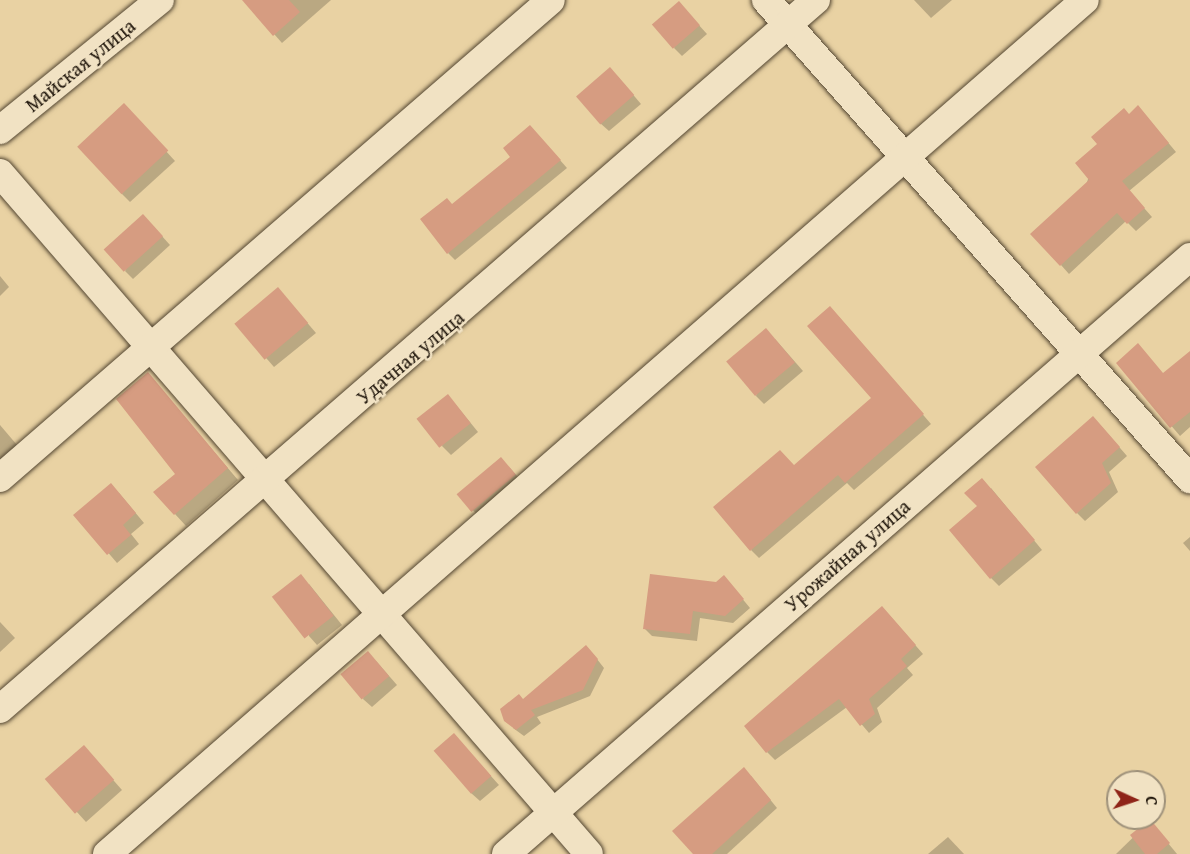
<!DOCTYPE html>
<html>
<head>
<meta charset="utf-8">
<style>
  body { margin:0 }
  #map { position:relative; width:1190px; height:854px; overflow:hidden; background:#e9d2a3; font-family:"Gentium Book Plus",serif }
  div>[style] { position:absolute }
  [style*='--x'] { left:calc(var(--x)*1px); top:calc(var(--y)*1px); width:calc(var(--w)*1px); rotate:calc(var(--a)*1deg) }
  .shadow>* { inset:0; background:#0003 }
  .building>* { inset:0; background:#d69c81; transform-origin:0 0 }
  .roads { filter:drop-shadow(0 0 2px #534632) drop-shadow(0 0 2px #534632) }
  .minor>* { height:28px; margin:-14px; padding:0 14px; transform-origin:14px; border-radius:14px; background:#f1e2c3 }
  span { translate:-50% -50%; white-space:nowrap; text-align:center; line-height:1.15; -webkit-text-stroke:5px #f1e2c3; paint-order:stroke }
  .street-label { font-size:20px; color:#21170c }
  .north { position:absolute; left:1106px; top:770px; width:60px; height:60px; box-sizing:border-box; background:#f1e2c3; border:2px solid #9e917a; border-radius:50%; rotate:93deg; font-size:16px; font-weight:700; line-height:24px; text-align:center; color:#21170c }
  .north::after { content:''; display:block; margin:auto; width:21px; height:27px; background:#8f2418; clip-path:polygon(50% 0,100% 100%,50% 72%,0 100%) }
</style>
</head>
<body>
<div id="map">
  <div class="shadow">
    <div style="clip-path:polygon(244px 0,331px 0,282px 43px)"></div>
    <div style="clip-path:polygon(914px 0,952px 0,931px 18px)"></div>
    <div style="clip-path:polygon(687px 12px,707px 34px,682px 56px,674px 48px)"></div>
    <div style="clip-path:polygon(618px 77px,641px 104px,609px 131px,600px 123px)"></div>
    <div style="clip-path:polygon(132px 114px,175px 161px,130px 202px,122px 194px)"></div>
    <div style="clip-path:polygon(1129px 115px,1146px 116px,1176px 152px,1129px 191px,1152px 217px,1136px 231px,1126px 221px,1069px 274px,1061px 265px,1099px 144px)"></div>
    <div style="clip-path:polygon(537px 134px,567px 168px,455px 260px,448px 253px)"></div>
    <div style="clip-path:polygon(151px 224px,170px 245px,133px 279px,125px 271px)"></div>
    <div style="clip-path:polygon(0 276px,9px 287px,0 296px)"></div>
    <div style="clip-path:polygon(286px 298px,316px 333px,274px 367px,236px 324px)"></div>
    <div style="clip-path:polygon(838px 316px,931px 424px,854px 490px,847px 483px,759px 558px,751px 550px,794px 467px,873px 398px)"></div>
    <div style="clip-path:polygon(775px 339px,803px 371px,764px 404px,756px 396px)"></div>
    <div style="clip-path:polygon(1190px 353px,1190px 427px,1180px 436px,1118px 363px,1164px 375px)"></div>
    <div style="clip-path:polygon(148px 374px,238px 480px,186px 526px,175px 514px,177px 474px)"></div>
    <div style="clip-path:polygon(456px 405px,478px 432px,451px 455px,442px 446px)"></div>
    <div style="clip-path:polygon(0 425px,23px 452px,0 472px)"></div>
    <div style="clip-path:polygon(1101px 426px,1127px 456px,1109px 472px,1118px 492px,1085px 521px,1077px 513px)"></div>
    <div style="clip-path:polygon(510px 468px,524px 484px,482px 520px,459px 495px)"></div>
    <div style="clip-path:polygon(991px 488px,1042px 550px,999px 586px,991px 578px,979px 507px)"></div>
    <div style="clip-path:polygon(119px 493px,144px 523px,131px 534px,139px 544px,117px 563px,76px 515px)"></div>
    <div style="clip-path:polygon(1190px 537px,1190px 551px,1183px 543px)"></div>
    <div style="clip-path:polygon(309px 584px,342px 625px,317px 645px,309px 636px)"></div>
    <div style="clip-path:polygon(731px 585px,750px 608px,733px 623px,700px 618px,697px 641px,652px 636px,644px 628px)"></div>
    <div style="clip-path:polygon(890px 616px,923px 654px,907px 668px,913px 675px,877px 708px,882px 722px,869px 733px,847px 707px,775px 760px,767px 752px)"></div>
    <div style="clip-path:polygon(0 622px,15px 638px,0 652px)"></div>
    <div style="clip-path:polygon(593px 654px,604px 668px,590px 696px,537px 717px,541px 723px,524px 736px,513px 728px,523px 700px)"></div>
    <div style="clip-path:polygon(376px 661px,397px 685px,372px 707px,363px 699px)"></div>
    <div style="clip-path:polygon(454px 735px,499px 785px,480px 801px,471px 793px)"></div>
    <div style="clip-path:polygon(92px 756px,122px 790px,86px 822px,47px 779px)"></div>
    <div style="clip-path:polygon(751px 776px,777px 808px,727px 854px,695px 854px)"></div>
    <div style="clip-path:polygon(1150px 821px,1177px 854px,1116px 854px)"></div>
    <div style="clip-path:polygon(948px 837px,964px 854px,928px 854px)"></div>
  </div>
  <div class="building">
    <div style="clip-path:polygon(242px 0,289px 0,300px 12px,273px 36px)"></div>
    <div style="left:679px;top:1px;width:32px;height:36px;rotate:49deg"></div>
    <div style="left:610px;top:67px;width:37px;height:45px;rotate:49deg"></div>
    <div style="left:124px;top:103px;width:65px;height:64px;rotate:47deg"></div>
    <div style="clip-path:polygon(1138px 105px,1169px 143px,1122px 181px,1145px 208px,1127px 224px,1117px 213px,1060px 266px,1030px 234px,1089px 180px,1075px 163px,1097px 144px,1091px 137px,1124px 108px,1129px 114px)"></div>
    <div style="clip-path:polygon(530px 125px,561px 160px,447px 254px,420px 219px,447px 198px,452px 204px,510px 157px,503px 148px)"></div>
    <div style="left:143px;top:214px;width:30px;height:53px;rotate:48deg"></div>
    <div style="left:278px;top:287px;width:47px;height:57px;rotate:50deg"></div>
    <div style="clip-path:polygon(830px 306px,924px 414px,845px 483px,838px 475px,750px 551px,713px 507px,780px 450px,794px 465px,871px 398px,807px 326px)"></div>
    <div style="left:766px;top:328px;width:45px;height:52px;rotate:50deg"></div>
    <div style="clip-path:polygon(1138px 343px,1163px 373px,1190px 351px,1190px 412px,1170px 428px,1116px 363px)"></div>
    <div style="clip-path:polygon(148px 372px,228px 468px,174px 515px,153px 492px,175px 474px,116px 399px)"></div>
    <div style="left:448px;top:394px;width:37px;height:40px;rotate:52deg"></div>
    <div style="clip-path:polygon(1093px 416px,1120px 447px,1102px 463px,1111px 483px,1076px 514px,1035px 467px)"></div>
    <div style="left:501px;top:457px;width:23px;height:58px;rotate:50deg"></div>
    <div style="clip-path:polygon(982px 478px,1035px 540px,990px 579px,949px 530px,977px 506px,964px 493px)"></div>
    <div style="clip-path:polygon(111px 483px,136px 513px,123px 525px,131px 535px,107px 555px,73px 515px)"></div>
    <div style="left:301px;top:574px;width:53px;height:37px;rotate:52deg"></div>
    <div style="clip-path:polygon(650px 574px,716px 582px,724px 575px,744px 599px,725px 616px,693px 611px,690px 634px,643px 629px)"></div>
    <div style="clip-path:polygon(882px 606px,916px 645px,901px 659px,907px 666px,869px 699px,875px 714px,860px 726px,839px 699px,766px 753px,744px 726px)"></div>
    <div style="clip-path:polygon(586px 645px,598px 659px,583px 690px,531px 710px,535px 715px,516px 730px,504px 721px,500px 709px,519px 694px,523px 699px)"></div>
    <div style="left:368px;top:651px;width:33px;height:36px;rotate:50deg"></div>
    <div style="left:454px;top:733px;width:57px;height:27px;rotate:49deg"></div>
    <div style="left:84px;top:745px;width:46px;height:52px;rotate:49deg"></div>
    <div style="clip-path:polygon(744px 767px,771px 800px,712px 854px,693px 854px,672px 831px)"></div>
    <div style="clip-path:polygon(1150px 819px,1170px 843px,1157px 854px,1145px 854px,1130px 835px)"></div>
  </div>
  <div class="roads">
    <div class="minor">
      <div style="--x:766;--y:0;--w:640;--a:48.49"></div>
      <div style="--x:0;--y:130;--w:206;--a:-39.1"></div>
      <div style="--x:0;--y:173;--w:900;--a:49.14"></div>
      <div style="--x:0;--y:478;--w:729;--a:-40.94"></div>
      <div style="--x:0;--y:709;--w:1081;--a:-40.99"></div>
      <div style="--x:107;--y:854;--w:1298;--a:-41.13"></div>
      <div style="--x:506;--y:854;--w:908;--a:-41.11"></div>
    </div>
  </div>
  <div class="street-label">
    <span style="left:80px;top:65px;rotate:-39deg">Майская улица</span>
    <span style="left:410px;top:357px;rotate:-40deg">Удачная улица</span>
    <span style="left:847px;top:555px;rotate:-41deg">Урожайная улица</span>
  </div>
  <div class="north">С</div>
</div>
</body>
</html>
